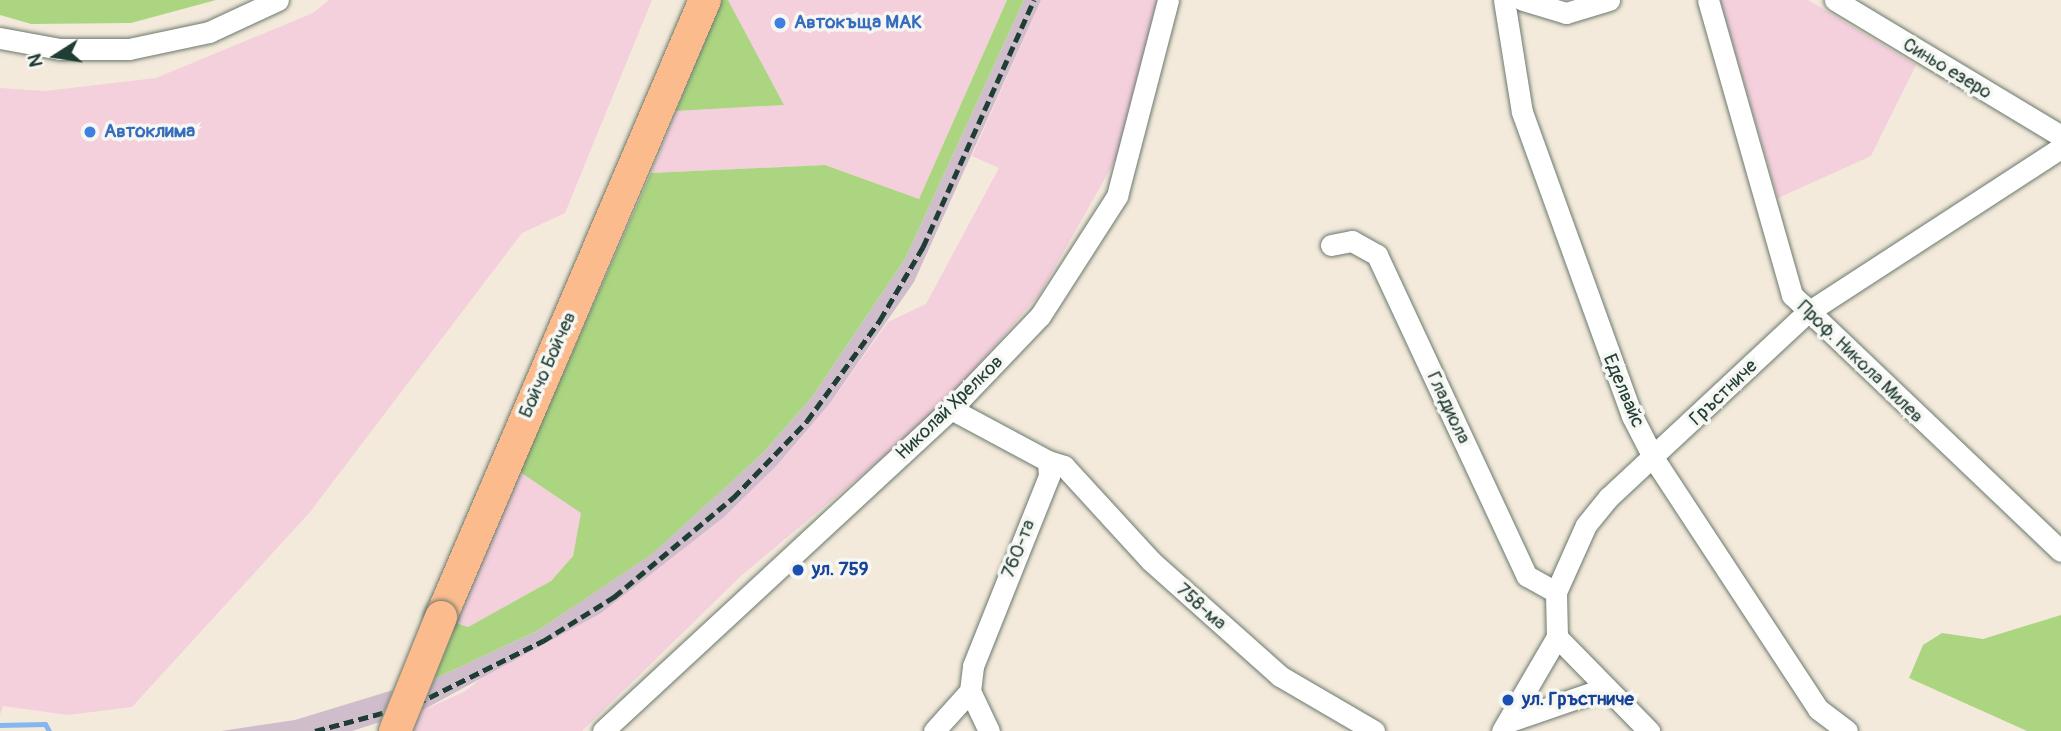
<!DOCTYPE html>
<html>
<head>
<meta charset="utf-8">
<style>
  body { margin:0 }
  #map { position:relative; width:2061px; height:731px; overflow:hidden; background:#f4eadb; font-family:Pangolin,sans-serif }
  div>[style] { position:absolute }
  [style*='--x'] { left:calc(var(--x)*1px); top:calc(var(--y)*1px); width:calc(var(--w)*1px); rotate:calc(var(--a)*1deg) }
  .built>* { inset:0; background:#f4cfdc }
  .industrial>* { inset:0; background:#d0bdcc }
  .green>* { inset:0; background:#abd581 }
  .stream>* { height:5px; margin:-2.5px; padding:0 2.5px; transform-origin:2.5px; border-radius:2.5px; background:#84b6f1 }
  .roads { filter:drop-shadow(0 0 2px #6a7a6e) drop-shadow(0 0 2px #6a7a6e) }
  .minor>* { height:21px; margin:-10.5px; padding:0 10.5px; transform-origin:10.5px; border-radius:10.5px; background:#fff }
  .highway>* { height:32px; margin:-16px; padding:0 16px; transform-origin:16px; border-radius:16px; background:#fbbb8d }
  .rail>* { height:5px; margin-top:-2.5px; transform-origin:0; background:repeating-linear-gradient(90deg,#1f3d34 0 10px,transparent 0 15px) }
  .bridges { filter:drop-shadow(0 0 2px #6a7a6e) drop-shadow(0 0 2px #6a7a6e) }
  .highway-bridge>* { height:32px; margin:-16px; padding:0 16px; transform-origin:16px; border-radius:16px; background:#fbbb8d }
  .dots>* { width:19px; height:19px; translate:-50% -50%; box-sizing:border-box; border:4px solid #f6f6f2; border-radius:50% }
  span { translate:-50% -50%; white-space:nowrap; text-align:center; line-height:1.15; -webkit-text-stroke:7px #f6f6f2; paint-order:stroke }
  .shop-label { font-size:19px; color:#366cbe; font-weight:700 }
  .left { translate:0 -50%; text-align:left }
  .street-label { font-size:19px; color:#1f3d34 }
  .transit-label { font-size:19px; color:#164399; font-weight:700 }
  .north { position:absolute; left:21px; top:21px; width:70px; height:70px; -webkit-text-stroke:5px #f6f6f2; paint-order:stroke; rotate:258deg; font-size:19px; font-weight:700; line-height:28px; text-align:center; color:#1f3d34 }
  .north::after { content:''; display:block; margin:auto; width:24px; height:32px; background:#1f3d34; clip-path:polygon(50% 0,100% 100%,50% 72%,0 100%) }
</style>
</head>
<body>
<div id="map">
  <div class="built">
    <div style="clip-path:polygon(329px 0,652px 0,565px 213px,522px 233px,310px 512px,132px 707px,68px 715px,3px 706px,0 715px,0 88px,45px 91px,156px 78px,313px 13px)"></div>
    <div style="clip-path:polygon(728px 0,1007px 0,919px 199px,825px 165px,651px 173px,676px 111px,784px 105px)"></div>
    <div style="clip-path:polygon(1041px 0,1157px 0,1124px 145px,1039px 295px,935px 414px,742px 575px,582px 731px,412px 731px,421px 711px,464px 692px,830px 403px,888px 322px,926px 304px,999px 168px,972px 156px)"></div>
    <div style="clip-path:polygon(1720px 0,1808px 0,1916px 65px,1871px 156px,1778px 198px)"></div>
    <div style="clip-path:polygon(520px 472px,582px 513px,573px 556px,551px 581px,468px 627px,456px 623px)"></div>
  </div>
  <div class="industrial">
    <div style="clip-path:polygon(1024px 0,1041px 0,914px 282px,830px 403px,777px 465px,724px 517px,601px 613px,421px 711px,434px 679px,537px 631px,652px 554px,763px 453px,812px 397px,905px 259px)"></div>
    <div style="clip-path:polygon(393px 690px,380px 722px,352px 731px,221px 731px,295px 720px)"></div>
  </div>
  <div class="green">
    <div style="clip-path:polygon(0 0,216px 0,131px 23px,31px 24px,0 15px)"></div>
    <div style="clip-path:polygon(722px 0,728px 0,784px 105px,676px 111px)"></div>
    <div style="clip-path:polygon(1007px 0,1024px 0,905px 259px,812px 397px,763px 453px,652px 554px,537px 631px,434px 679px,456px 623px,468px 627px,551px 581px,573px 556px,581px 513px,520px 472px,651px 173px,825px 165px,919px 199px)"></div>
    <div style="clip-path:polygon(2061px 615px,2061px 731px,2027px 731px,1909px 678px,1923px 645px,1942px 633px,1983px 639px)"></div>
  </div>
  <div class="stream">
    <div style="--x:0;--y:725;--w:45;--a:-1.3"></div>
    <div style="--x:45;--y:724;--w:8;--a:60"></div>
  </div>
  <div class="roads">
    <div class="minor">
      <div style="--x:1504;--y:0;--w:113;--a:80.9"></div>
      <div style="--x:1522;--y:112;--w:323;--a:70.1"></div>
      <div style="--x:1632;--y:416;--w:48;--a:62.9"></div>
      <div style="--x:1654;--y:459;--w:299;--a:56.7"></div>
      <div style="--x:1818;--y:709;--w:36;--a:37"></div>
      <div style="--x:1523;--y:0;--w:45;--a:16.8"></div>
      <div style="--x:1566;--y:13;--w:45;--a:-16.8"></div>
      <div style="--x:1708;--y:0;--w:307;--a:74.1"></div>
      <div style="--x:1792;--y:295;--w:371;--a:43.6"></div>
      <div style="--x:1835;--y:0;--w:264;--a:31"></div>
      <div style="--x:0;--y:38;--w:61;--a:10.4"></div>
      <div style="--x:60;--y:49;--w:69;--a:0"></div>
      <div style="--x:129;--y:49;--w:82;--a:-12"></div>
      <div style="--x:209;--y:32;--w:76;--a:-24.9"></div>
      <div style="--x:1331;--y:245;--w:21;--a:-11"></div>
      <div style="--x:1352;--y:241;--w:29;--a:29"></div>
      <div style="--x:1377;--y:255;--w:354;--a:65"></div>
      <div style="--x:1527;--y:576;--w:33;--a:29"></div>
      <div style="--x:1048;--y:461;--w:17;--a:17"></div>
      <div style="--x:1064;--y:466;--w:129;--a:47.5"></div>
      <div style="--x:1151;--y:561;--w:173;--a:41.7"></div>
      <div style="--x:1280;--y:676;--w:109;--a:30.3"></div>
      <div style="--x:1557;--y:637;--w:132;--a:45.6"></div>
      <div style="--x:970;--y:691;--w:44;--a:64.6"></div>
      <div style="--x:1510;--y:721;--w:102;--a:-19"></div>
      <div style="--x:603;--y:731;--w:474;--a:-42.8"></div>
      <div style="--x:951;--y:409;--w:129;--a:-46.3"></div>
      <div style="--x:1040;--y:316;--w:143;--a:-57.3"></div>
      <div style="--x:1117;--y:196;--w:203;--a:-75.4"></div>
      <div style="--x:934;--y:731;--w:54;--a:-48"></div>
      <div style="--x:970;--y:691;--w:25;--a:-83"></div>
      <div style="--x:973;--y:666;--w:205;--a:-68.2"></div>
      <div style="--x:1049;--y:476;--w:15;--a:-94"></div>
      <div style="--x:1048;--y:461;--w:110;--a:-151.8"></div>
      <div style="--x:1502;--y:731;--w:109;--a:-59.7"></div>
      <div style="--x:1557;--y:637;--w:45;--a:-91.3"></div>
      <div style="--x:1556;--y:592;--w:73;--a:-65.9"></div>
      <div style="--x:1586;--y:525;--w:36;--a:-51"></div>
      <div style="--x:1609;--y:497;--w:268;--a:-43"></div>
      <div style="--x:1805;--y:314;--w:305;--a:-33"></div>
    </div>
    <div class="highway">
      <div style="--x:441;--y:617;--w:671;--a:-66.84"></div>
    </div>
  </div>
  <div class="rail">
    <div style="--x:315;--y:731;--w:105;--a:-15"></div>
    <div style="--x:416;--y:704;--w:142;--a:-26.4"></div>
    <div style="--x:543;--y:641;--w:84;--a:-31.8"></div>
    <div style="--x:614;--y:597;--w:155;--a:-39.8"></div>
    <div style="--x:733;--y:498;--w:107;--a:-46.1"></div>
    <div style="--x:807;--y:421;--w:125;--a:-54.1"></div>
    <div style="--x:880;--y:320;--w:85;--a:-59.5"></div>
    <div style="--x:923;--y:247;--w:271;--a:-65.8"></div>
  </div>
  <div class="bridges">
    <div class="highway-bridge">
      <div style="--x:395;--y:731;--w:123;--a:-68"></div>
    </div>
  </div>
  <div class="dots">
    <div style="left:780px;top:23px;background:#3f7fe0"></div>
    <div style="left:90px;top:132px;background:#3f7fe0"></div>
    <div style="left:798px;top:570px;background:#1a4fb4"></div>
    <div style="left:1508px;top:700px;background:#1a4fb4"></div>
  </div>
  <div class="shop-label">
    <span class="left" style="left:794px;top:23px">Автокъща МАК</span>
    <span class="left" style="left:104px;top:132px">Автоклима</span>
  </div>
  <div class="street-label">
    <span style="left:1947px;top:69px;rotate:31deg">Синьо езеро</span>
    <span style="left:1860px;top:362px;rotate:44deg">Проф. Никола Милев</span>
    <span style="left:548px;top:365px;rotate:-66deg">Бойчо Бойчев</span>
    <span style="left:1623px;top:391px;rotate:67deg">Еделвайс</span>
    <span style="left:1724px;top:393px;rotate:-44deg">Гръстниче</span>
    <span style="left:950px;top:408px;rotate:-44deg">Николай Хрелков</span>
    <span style="left:1448px;top:408px;rotate:65deg">Гладиола</span>
    <span style="left:1019px;top:549px;rotate:-68deg">760-та</span>
    <span style="left:1201px;top:607px;rotate:42deg">758-ма</span>
  </div>
  <div class="transit-label">
    <span class="left" style="left:812px;top:570px">ул. 759</span>
    <span class="left" style="left:1522px;top:700px">ул. Гръстниче</span>
  </div>
  <div class="north">N</div>
</div>
</body>
</html>
